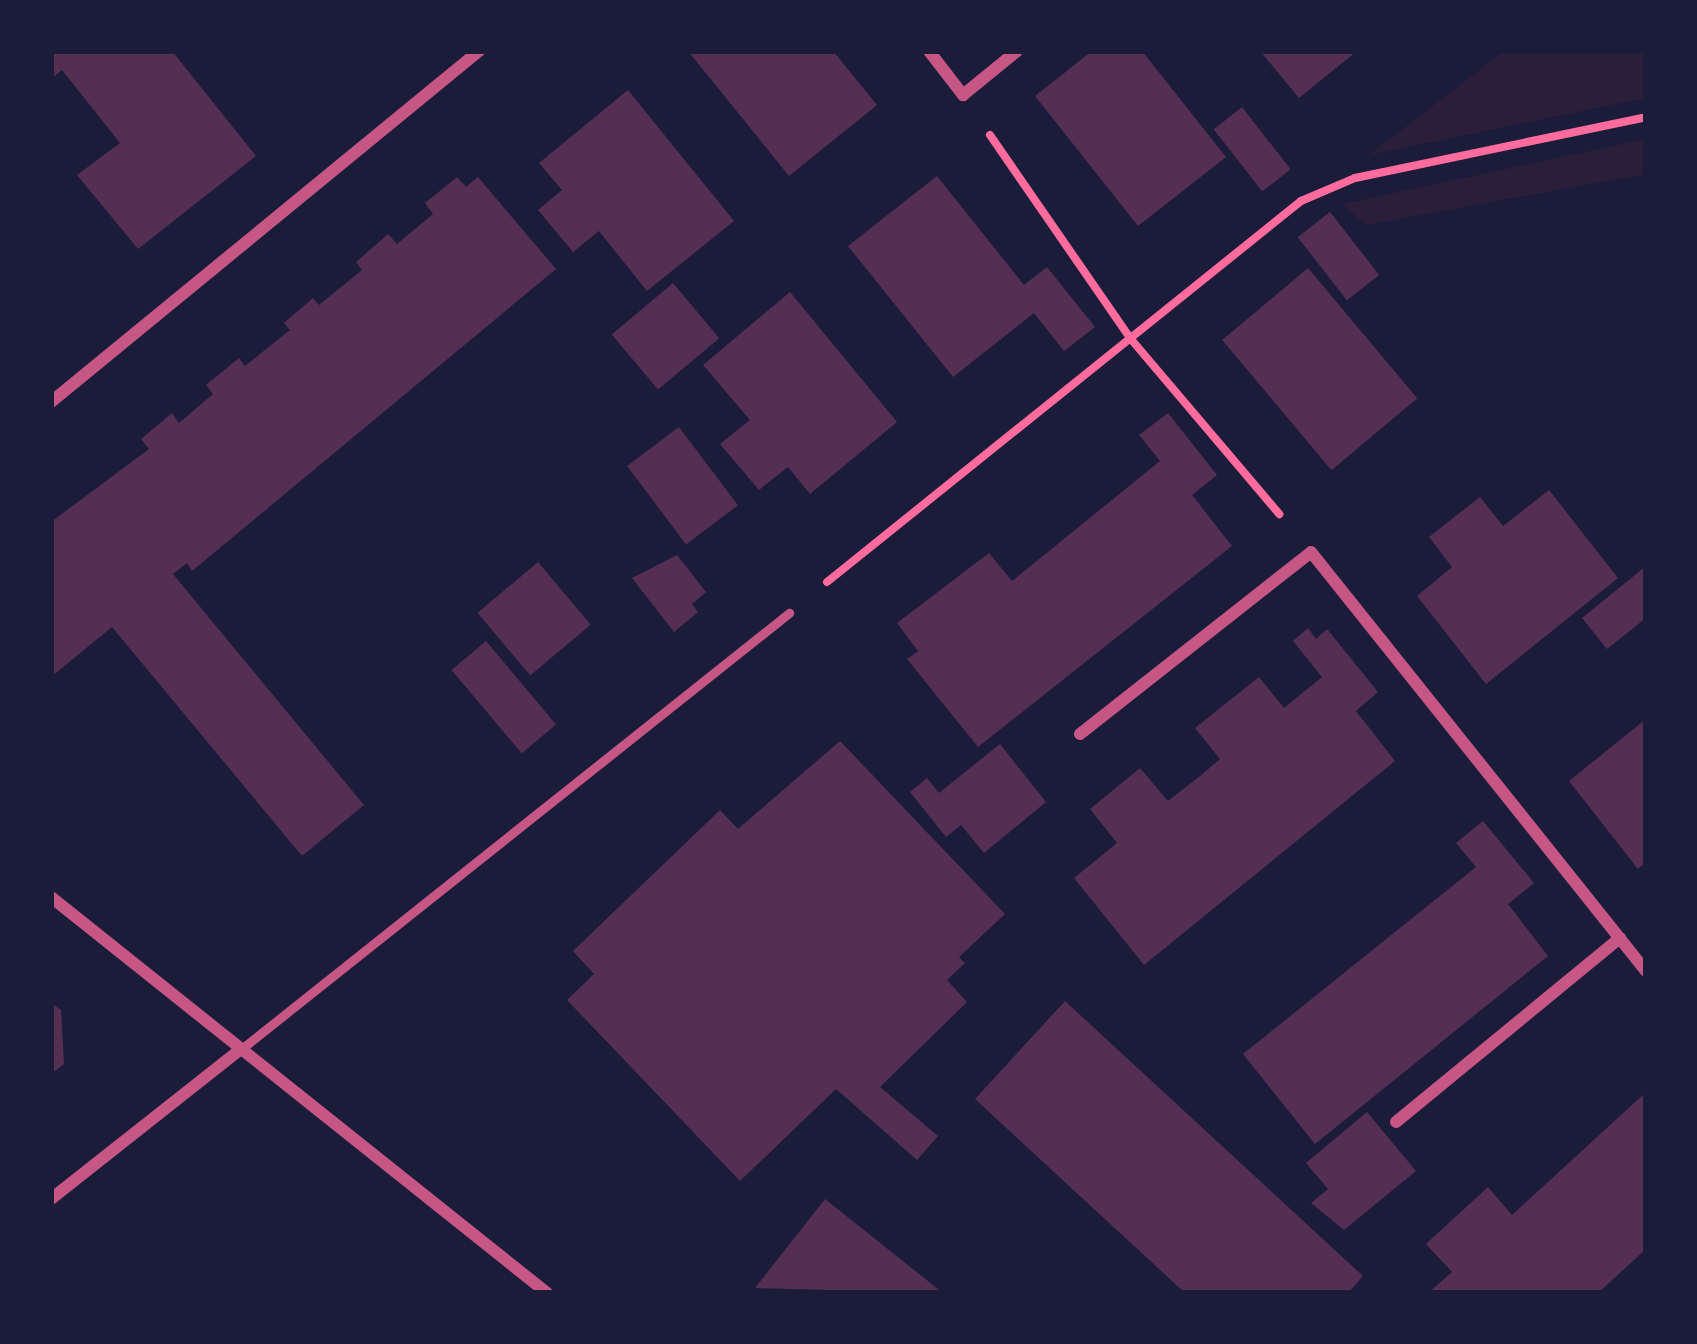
<!DOCTYPE html>
<html>
<head>
<meta charset="utf-8">
<style>
  body { margin:0 }
  #map { position:relative; width:1697px; height:1344px; overflow:hidden; background:#1b1b3a; font-family:Cabin,sans-serif }
  div>[style] { position:absolute }
  [style*='--x'] { left:calc(var(--x)*1px); top:calc(var(--y)*1px); width:calc(var(--w)*1px); rotate:calc(var(--a)*1deg) }
  .green>* { inset:0; background:#2a1e3b }
  .building>* { inset:0; background:#542f53; transform-origin:0 0 }
  .path>* { height:8px; margin:-4px; padding:0 4px; transform-origin:4px; border-radius:4px; background:#ff6b9d }
  .service>* { height:9px; margin:-4.5px; padding:0 4.5px; transform-origin:4.5px; border-radius:4.5px; background:#c65784 }
  .minor>* { height:12px; margin:-6px; padding:0 6px; transform-origin:6px; border-radius:6px; background:#c65784 }
  span { translate:-50% -50%; white-space:nowrap; text-align:center; line-height:1.15; -webkit-text-stroke:10px #1b1b3a; paint-order:stroke }
  .frame { position:absolute; inset:0; border:54px solid #1b1b3a; pointer-events:none }
</style>
</head>
<body>
<div id="map">
  <div class="green">
    <div style="clip-path:polygon(1504px 51px,1646px 51px,1646px 98px,1369px 155px)"></div>
    <div style="clip-path:polygon(1646px 139px,1646px 174px,1366px 225px,1342px 204px)"></div>
  </div>
  <div class="building">
    <div style="clip-path:polygon(51px 51px,172px 51px,256px 156px,138px 249px,77px 175px,120px 143px,62px 70px,51px 79px)"></div>
    <div style="clip-path:polygon(688px 51px,833px 51px,877px 105px,789px 176px)"></div>
    <div style="clip-path:polygon(1092px 51px,1142px 51px,1226px 157px,1138px 226px,1035px 96px)"></div>
    <div style="clip-path:polygon(1260px 51px,1357px 51px,1299px 98px)"></div>
    <div style="clip-path:polygon(628px 90px,734px 221px,647px 291px,599px 231px,573px 252px,538px 210px,562px 190px,539px 163px)"></div>
    <div style="left:1242px;top:107px;width:79px;height:36px;rotate:52deg"></div>
    <div style="clip-path:polygon(937px 176px,1024px 285px,1047px 267px,1095px 327px,1064px 351px,1034px 313px,953px 377px,848px 246px)"></div>
    <div style="clip-path:polygon(457px 177px,466px 187px,478px 177px,556px 269px,192px 571px,187px 563px,173px 574px,364px 805px,302px 856px,112px 627px,51px 677px,51px 522px,149px 449px,141px 439px,172px 413px,179px 423px,213px 394px,206px 385px,239px 358px,245px 366px,290px 330px,284px 323px,313px 298px,319px 305px,362px 270px,356px 262px,388px 234px,397px 244px,433px 214px,425px 203px)"></div>
    <div style="left:1330px;top:212px;width:80px;height:41px;rotate:52deg"></div>
    <div style="left:1308px;top:268px;width:170px;height:112px;rotate:50deg"></div>
    <div style="left:673px;top:283px;width:72px;height:80px;rotate:50deg"></div>
    <div style="clip-path:polygon(790px 292px,897px 422px,810px 494px,788px 467px,759px 490px,720px 444px,750px 420px,703px 365px)"></div>
    <div style="clip-path:polygon(1168px 413px,1217px 475px,1192px 495px,1232px 546px,978px 747px,907px 659px,918px 651px,897px 623px,989px 553px,1012px 581px,1160px 461px,1139px 435px)"></div>
    <div style="left:679px;top:427px;width:98px;height:65px;rotate:53deg"></div>
    <div style="clip-path:polygon(1549px 490px,1618px 578px,1486px 684px,1417px 596px,1452px 567px,1429px 537px,1480px 497px,1503px 526px)"></div>
    <div style="clip-path:polygon(677px 555px,706px 592px,692px 604px,698px 612px,674px 632px,632px 578px)"></div>
    <div style="left:538px;top:562px;width:82px;height:79px;rotate:50deg"></div>
    <div style="clip-path:polygon(1646px 566px,1646px 618px,1607px 649px,1582px 618px)"></div>
    <div style="clip-path:polygon(1308px 628px,1316px 639px,1327px 629px,1378px 692px,1356px 711px,1395px 761px,1144px 965px,1074px 878px,1117px 843px,1090px 809px,1140px 768px,1168px 801px,1200px 776px,1220px 759px,1195px 728px,1259px 677px,1284px 708px,1322px 677px,1293px 641px)"></div>
    <div style="left:486px;top:641px;width:109px;height:45px;rotate:50deg"></div>
    <div style="clip-path:polygon(1646px 719px,1646px 862px,1638px 869px,1569px 781px)"></div>
    <div style="clip-path:polygon(840px 741px,1005px 914px,959px 957px,965px 963px,947px 980px,967px 1002px,880px 1087px,938px 1136px,917px 1160px,836px 1089px,740px 1181px,567px 1000px,594px 974px,573px 951px,720px 810px,738px 829px)"></div>
    <div style="clip-path:polygon(1000px 744px,1046px 802px,984px 853px,961px 825px,946px 837px,910px 792px,927px 778px,939px 793px)"></div>
    <div style="clip-path:polygon(1483px 821px,1534px 883px,1508px 904px,1548px 956px,1315px 1144px,1243px 1054px,1476px 867px,1456px 843px)"></div>
    <div style="clip-path:polygon(1065px 1001px,1363px 1276px,1348px 1293px,1185px 1293px,975px 1099px)"></div>
    <div style="clip-path:polygon(51px 1003px,61px 1010px,64px 1064px,51px 1074px)"></div>
    <div style="clip-path:polygon(1646px 1092px,1646px 1249px,1598px 1293px,1428px 1293px,1452px 1272px,1426px 1244px,1488px 1187px,1512px 1215px)"></div>
    <div style="clip-path:polygon(1367px 1112px,1416px 1171px,1344px 1230px,1311px 1203px,1328px 1189px,1306px 1163px)"></div>
    <div style="clip-path:polygon(825px 1199px,943px 1293px,755px 1288px)"></div>
  </div>
  <div class="path">
    <div style="--x:990;--y:135;--w:247;--a:55.4"></div>
    <div style="--x:1130;--y:338;--w:231;--a:49.7"></div>
    <div style="--x:827;--y:582;--w:608;--a:-38.79"></div>
    <div style="--x:1301;--y:201;--w:59;--a:-23.1"></div>
    <div style="--x:1355;--y:178;--w:297;--a:-11.8"></div>
  </div>
  <div class="service">
    <div style="--x:240;--y:1050;--w:702;--a:-38.52"></div>
  </div>
  <div class="minor">
    <div style="--x:929;--y:51;--w:56;--a:52.3"></div>
    <div style="--x:963;--y:95;--w:70;--a:-39.2"></div>
    <div style="--x:51;--y:402;--w:554;--a:-39.35"></div>
    <div style="--x:1080;--y:734;--w:294;--a:-38.2"></div>
    <div style="--x:1311;--y:552;--w:536;--a:51.36"></div>
    <div style="--x:51;--y:897;--w:635;--a:38.6"></div>
    <div style="--x:1396;--y:1122;--w:290;--a:-39.4"></div>
    <div style="--x:51;--y:1199;--w:241;--a:-38.3"></div>
  </div>
  <div class="frame"></div>
</div>
</body>
</html>
